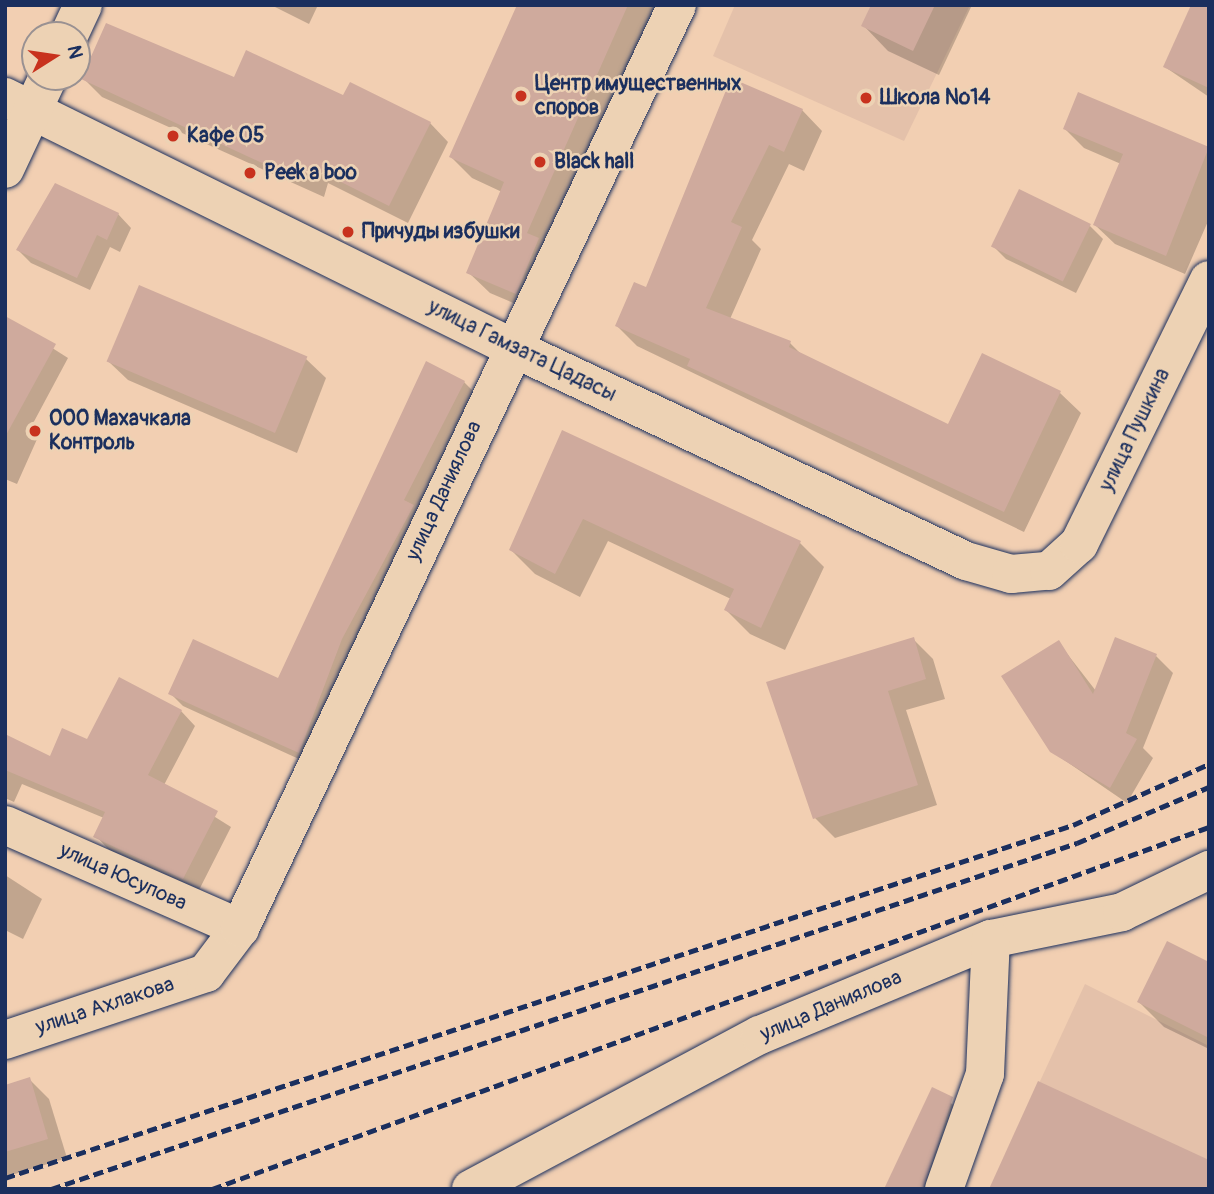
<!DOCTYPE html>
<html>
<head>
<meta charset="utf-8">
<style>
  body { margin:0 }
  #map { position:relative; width:1214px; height:1194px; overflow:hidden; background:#f2cfb2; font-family:Pangolin,sans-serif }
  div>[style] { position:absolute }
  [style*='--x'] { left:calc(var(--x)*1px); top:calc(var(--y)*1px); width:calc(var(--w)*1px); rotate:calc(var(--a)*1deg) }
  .built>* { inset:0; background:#e4c1aa }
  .shadow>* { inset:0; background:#0003 }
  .building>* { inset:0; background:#cfaa9d; transform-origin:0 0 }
  .roads { filter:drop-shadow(0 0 2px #1b2f5e) drop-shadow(0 0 2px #1b2f5e) }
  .minor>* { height:38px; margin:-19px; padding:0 19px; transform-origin:19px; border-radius:19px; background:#edd2b4 }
  .rail>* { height:5px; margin-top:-2.5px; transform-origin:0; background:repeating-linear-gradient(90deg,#1b2f5e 0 10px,transparent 0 15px) }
  .dots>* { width:19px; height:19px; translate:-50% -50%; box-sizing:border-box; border:4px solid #edd2b4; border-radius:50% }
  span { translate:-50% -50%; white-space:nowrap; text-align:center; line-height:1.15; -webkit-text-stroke:5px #edd2b4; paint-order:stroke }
  .poi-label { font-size:21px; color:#1b2f5e; font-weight:700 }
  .left { translate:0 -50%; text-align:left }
  .street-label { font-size:21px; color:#1b2f5e }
  .frame { position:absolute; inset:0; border:7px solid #1b2f5e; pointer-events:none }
  .north { position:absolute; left:21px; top:21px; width:70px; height:70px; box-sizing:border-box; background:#edd2b4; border:2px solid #999192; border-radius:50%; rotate:78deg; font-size:19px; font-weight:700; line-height:28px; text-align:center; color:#1b2f5e }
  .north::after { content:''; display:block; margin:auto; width:24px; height:32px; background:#c8321e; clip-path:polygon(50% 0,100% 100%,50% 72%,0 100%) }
</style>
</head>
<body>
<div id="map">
  <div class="built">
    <div style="clip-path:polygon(735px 5px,970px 5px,904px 141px,713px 56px)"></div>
    <div style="clip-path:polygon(1085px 984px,1209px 1046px,1209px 1189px,990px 1189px)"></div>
  </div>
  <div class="shadow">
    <div style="clip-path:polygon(271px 5px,318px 5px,309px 24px)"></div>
    <div style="clip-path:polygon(595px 5px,686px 5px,537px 313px,490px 293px,468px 272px,502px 192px,472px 178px,451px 157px)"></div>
    <div style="clip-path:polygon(873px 5px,972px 5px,939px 75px,888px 51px,863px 25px)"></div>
    <div style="clip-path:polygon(1209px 5px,1209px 97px,1165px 67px)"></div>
    <div style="clip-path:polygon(83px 78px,235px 79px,344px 98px,430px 123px,448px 142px,408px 223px,328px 183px,324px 197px,102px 97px)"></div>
    <div style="clip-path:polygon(732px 80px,802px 110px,822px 131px,804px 171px,789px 164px,752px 240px,761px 249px,730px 319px,790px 343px,804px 357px,949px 427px,983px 355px,1060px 393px,1081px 413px,1024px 532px,637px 346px,617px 326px,647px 289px)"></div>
    <div style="clip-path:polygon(1079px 94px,1209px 149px,1209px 219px,1185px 274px,1115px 244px,1095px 225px,1121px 164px,1084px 148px,1065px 129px)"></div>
    <div style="clip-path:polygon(56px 185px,118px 214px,131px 228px,120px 252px,110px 247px,90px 290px,31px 263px,18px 250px)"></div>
    <div style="clip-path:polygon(1090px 226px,1103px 239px,1076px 293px,1006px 259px,993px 246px)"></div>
    <div style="clip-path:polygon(5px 318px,68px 358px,30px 429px,38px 437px,17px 484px,5px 479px)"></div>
    <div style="clip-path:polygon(306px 359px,326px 378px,297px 453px,128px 380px,108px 361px)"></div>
    <div style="clip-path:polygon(464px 382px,477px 395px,312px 765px,183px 706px,170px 693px,279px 680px)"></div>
    <div style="clip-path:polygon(563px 432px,800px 543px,824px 567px,785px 650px,750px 634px,726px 610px,731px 599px,608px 541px,580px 597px,535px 574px,511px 550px)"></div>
    <div style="clip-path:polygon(913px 639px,933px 659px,945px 699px,906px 710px,937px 805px,835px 838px,815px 818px)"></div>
    <div style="clip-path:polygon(1058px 642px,1096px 691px,1156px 656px,1173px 673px,1143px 748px,1153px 758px,1127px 803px,1051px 751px)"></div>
    <div style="clip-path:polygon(181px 711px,195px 726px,164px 785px,231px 827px,198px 892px,110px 851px,96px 836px,104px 818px,22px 784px,14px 802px,5px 798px,5px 735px,51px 758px)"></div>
    <div style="clip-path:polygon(5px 875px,42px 899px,23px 939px,5px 930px)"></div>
    <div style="clip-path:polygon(1209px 964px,1209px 1049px,1164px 1027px,1139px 1002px)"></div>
    <div style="clip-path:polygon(29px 1079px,49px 1099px,67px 1158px,5px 1177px,5px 1087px)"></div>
    <div style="clip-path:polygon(932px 1089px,972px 1119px,950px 1189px,886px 1189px)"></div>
  </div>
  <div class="building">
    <div style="clip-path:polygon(517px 5px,628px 5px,527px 233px,539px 238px,516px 294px,466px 273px,504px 182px,449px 157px)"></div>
    <div style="clip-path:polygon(871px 5px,935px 5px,913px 51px,861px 26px)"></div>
    <div style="clip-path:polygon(1191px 5px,1209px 5px,1209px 88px,1163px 67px)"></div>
    <div style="clip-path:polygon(106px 23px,234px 77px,246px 50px,343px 95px,350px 82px,431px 122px,389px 206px,309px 166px,305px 179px,260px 162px,81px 79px)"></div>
    <div style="clip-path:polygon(731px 78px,803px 109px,784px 152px,769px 145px,731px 222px,742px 227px,706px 308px,791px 341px,789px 347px,948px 424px,982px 353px,1061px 391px,1004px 512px,687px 366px,690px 359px,615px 326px,634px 282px,646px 287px)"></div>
    <div style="clip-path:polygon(1078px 92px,1209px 147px,1166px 256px,1093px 225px,1123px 154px,1063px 129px)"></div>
    <div style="clip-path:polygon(55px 183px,119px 213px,107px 240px,97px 235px,77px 278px,16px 250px)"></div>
    <div style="left:1019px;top:189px;width:80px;height:64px;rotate:26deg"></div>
    <div style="left:139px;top:285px;width:183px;height:83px;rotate:23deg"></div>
    <div style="clip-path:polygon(5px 316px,56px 344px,5px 437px)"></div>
    <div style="clip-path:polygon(426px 361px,465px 381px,404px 500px,414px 505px,342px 639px,299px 753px,168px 694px,193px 639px,278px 678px)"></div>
    <div style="clip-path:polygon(562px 430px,801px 541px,761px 628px,724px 610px,734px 589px,583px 519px,555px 574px,509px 550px)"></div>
    <div style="clip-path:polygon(914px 637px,926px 679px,888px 691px,918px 785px,813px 819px,766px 682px)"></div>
    <div style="clip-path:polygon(1115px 637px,1157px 654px,1126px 733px,1137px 739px,1110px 788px,1050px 752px,1001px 676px,1059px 640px,1093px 694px)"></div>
    <div style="clip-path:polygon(119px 677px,182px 710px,148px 775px,218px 811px,183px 879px,93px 837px,105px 812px,5px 770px,5px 734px,50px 756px,62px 728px,87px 739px)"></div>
    <div style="clip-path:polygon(1167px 941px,1209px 962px,1209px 1038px,1137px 1002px)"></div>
    <div style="clip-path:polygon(30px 1077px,48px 1139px,5px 1152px,5px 1085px)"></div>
    <div style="clip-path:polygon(1038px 1081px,1209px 1160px,1209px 1189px,989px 1189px)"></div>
    <div style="clip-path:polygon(932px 1087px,953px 1097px,923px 1189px,884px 1189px)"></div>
  </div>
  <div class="roads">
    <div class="minor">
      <div style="--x:69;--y:35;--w:33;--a:-65"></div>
      <div style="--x:5;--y:97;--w:564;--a:26.29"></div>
      <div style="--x:511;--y:347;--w:503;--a:25.19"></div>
      <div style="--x:966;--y:561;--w:47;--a:16.1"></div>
      <div style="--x:1011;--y:574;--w:38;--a:-5"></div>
      <div style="--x:1049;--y:571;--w:40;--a:-42"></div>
      <div style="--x:1079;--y:544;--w:294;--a:-63.8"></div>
      <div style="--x:5;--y:169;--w:102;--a:-64.9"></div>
      <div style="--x:5;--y:825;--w:257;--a:23.7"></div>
      <div style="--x:5;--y:1040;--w:212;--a:-18.4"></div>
      <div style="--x:206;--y:973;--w:56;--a:-52.9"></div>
      <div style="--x:240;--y:928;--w:1021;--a:-64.66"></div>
      <div style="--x:471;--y:1189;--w:327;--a:-28.1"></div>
      <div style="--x:760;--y:1035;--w:250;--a:-22.6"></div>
      <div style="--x:991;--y:939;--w:134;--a:-11.6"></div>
      <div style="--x:1122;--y:912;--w:97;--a:-25.8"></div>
      <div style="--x:944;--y:1189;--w:122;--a:-70.4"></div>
      <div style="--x:985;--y:1074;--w:135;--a:-87.5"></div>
    </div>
  </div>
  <div class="rail">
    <div style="--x:5;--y:1178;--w:1125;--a:-18.29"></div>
    <div style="--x:1073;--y:825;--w:149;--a:-24.2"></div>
    <div style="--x:51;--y:1189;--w:1083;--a:-18.64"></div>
    <div style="--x:1077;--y:843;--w:143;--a:-23"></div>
    <div style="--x:212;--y:1189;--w:1061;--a:-19.96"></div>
  </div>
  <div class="dots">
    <div style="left:521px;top:96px;background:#c8321e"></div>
    <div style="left:866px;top:98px;background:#c8321e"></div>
    <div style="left:173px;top:136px;background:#c8321e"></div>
    <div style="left:540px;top:162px;background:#c8321e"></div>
    <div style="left:250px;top:173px;background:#c8321e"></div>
    <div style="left:348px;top:232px;background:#c8321e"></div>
    <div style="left:35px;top:431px;background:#c8321e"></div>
  </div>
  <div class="poi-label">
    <span class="left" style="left:535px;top:96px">Центр имущественных<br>споров</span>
    <span class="left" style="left:880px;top:98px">Школа №14</span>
    <span class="left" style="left:187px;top:136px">Кафе 05</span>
    <span class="left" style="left:554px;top:162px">Black hall</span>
    <span class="left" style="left:264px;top:173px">Peek a boo</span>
    <span class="left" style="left:362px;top:232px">Причуды избушки</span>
    <span class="left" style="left:49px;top:431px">ООО Махачкала<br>Контроль</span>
  </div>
  <div class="street-label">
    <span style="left:522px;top:351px;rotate:26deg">улица Гамзата Цадасы</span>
    <span style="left:1135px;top:430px;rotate:-64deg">улица Пушкина</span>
    <span style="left:444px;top:491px;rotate:-65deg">улица Даниялова</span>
    <span style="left:123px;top:877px;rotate:24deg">улица Юсупова</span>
    <span style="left:105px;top:1006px;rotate:-18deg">улица Ахлакова</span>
    <span style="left:831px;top:1006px;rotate:-23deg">улица Даниялова</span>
  </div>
  <div class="frame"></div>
  <div class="north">N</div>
</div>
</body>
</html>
